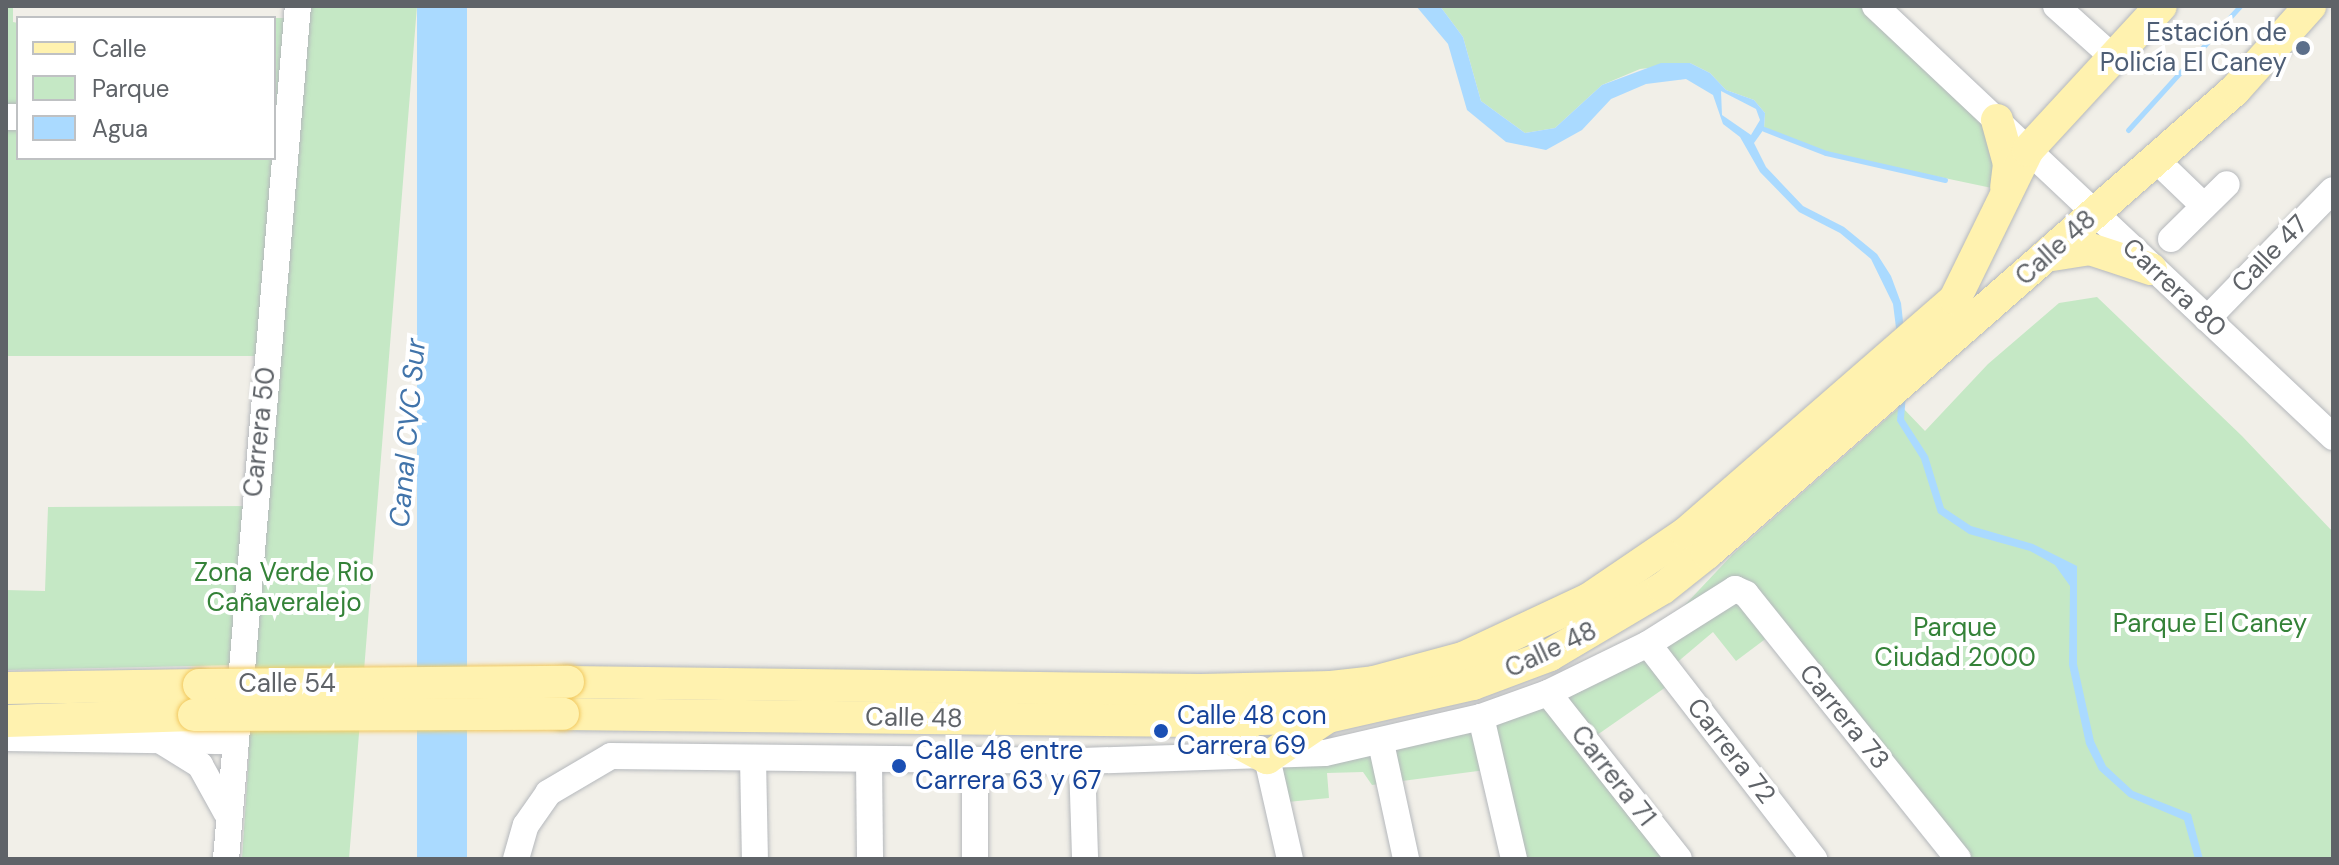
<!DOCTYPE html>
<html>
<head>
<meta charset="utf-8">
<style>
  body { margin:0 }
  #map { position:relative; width:2339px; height:865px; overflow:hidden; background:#f1efe8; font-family:"DM Sans",sans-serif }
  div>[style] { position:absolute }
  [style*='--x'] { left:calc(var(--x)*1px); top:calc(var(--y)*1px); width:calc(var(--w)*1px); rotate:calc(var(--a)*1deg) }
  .green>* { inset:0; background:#c5e8c5 }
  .water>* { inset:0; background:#aadaff; transform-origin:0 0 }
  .stream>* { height:5px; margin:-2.5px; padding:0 2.5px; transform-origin:2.5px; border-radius:2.5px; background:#aadaff }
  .roads { filter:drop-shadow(0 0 2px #b5b8bc) drop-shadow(0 0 2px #b5b8bc) }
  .minor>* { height:26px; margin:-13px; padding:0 13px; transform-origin:13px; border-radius:13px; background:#fff }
  .major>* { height:32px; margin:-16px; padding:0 16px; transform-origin:16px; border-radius:16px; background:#fff2af }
  .bridges { filter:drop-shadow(0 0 2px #f2c960) drop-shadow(0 0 2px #f2c960) }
  .major-bridge>* { height:32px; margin:-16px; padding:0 16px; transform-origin:16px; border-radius:16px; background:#fff2af }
  .dots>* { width:22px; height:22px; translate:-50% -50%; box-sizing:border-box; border:4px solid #fff; border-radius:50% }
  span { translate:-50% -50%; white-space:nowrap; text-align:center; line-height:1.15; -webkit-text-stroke:8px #fff; paint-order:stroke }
  .service-label { font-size:26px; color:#4e5e75 }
  .right { translate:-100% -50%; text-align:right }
  .street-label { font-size:26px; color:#5f6368 }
  .park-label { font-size:26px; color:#348238 }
  .transit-label { font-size:26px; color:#164399 }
  .left { translate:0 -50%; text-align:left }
  .water-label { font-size:28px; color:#4174aa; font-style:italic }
  .frame { position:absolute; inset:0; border:8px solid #5f6368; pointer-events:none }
  .legend { position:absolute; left:16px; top:16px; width:260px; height:144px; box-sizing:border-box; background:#fff; border:2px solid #bfc1c3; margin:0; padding:10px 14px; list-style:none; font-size:24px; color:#5f6368 }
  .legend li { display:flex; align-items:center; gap:16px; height:40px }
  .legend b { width:40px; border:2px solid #bfc1c3 }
</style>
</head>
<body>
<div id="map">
  <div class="green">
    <div style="clip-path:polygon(6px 6px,13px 6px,13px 22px,18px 23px,18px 158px,274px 158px,274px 18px,296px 18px,298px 6px,417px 6px,349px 859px,242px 859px,249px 754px,240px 665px,6px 670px,6px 590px,45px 591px,48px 507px,252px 506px,266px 356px,6px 356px)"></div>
    <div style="clip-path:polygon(1440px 6px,1875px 6px,1997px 120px,2006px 191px,1826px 153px,1764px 129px,1765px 113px,1754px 100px,1726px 90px,1710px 73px,1690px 63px,1640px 69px,1602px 85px,1555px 128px,1525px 133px,1481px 101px,1463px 37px)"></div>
    <div style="clip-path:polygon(2097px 297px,2242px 436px,2333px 532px,2333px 859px,1958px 859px,1776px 631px,1736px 661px,1713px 632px,1668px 670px,1676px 680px,1587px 742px,1679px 859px,1514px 859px,1493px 769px,1372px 785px,1363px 772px,1327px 773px,1329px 798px,1277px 803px,1267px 758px,1381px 743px,1648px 644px,1733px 554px,1901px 406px,1925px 431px,1988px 364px,2059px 303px)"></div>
  </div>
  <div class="water">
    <div style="left:417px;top:6px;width:50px;height:856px"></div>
    <div style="clip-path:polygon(evenodd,1416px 6px,1440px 6px,1463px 37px,1481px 101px,1525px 133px,1555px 128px,1602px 85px,1661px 63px,1690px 63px,1710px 73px,1726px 90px,1754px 100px,1765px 113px,1764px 129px,1754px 143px,1766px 167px,1803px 206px,1844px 227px,1877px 254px,1891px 276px,1901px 303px,1908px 367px,1904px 419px,1928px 456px,1944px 508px,1971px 526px,2033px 544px,2077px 566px,2077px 664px,2094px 741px,2106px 766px,2133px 791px,2191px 814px,2203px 859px,2195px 859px,2184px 820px,2129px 797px,2099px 770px,2086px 744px,2069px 665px,2070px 586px,2055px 565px,2030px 551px,1969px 534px,1938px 513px,1921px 459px,1897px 421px,1901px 367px,1893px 304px,1871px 259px,1840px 233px,1799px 212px,1760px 172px,1740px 137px,1723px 124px,1713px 95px,1686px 79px,1646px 84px,1611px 99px,1582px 130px,1546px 150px,1506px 142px,1467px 110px,1448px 44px,1416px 6px,1721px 91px,1756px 109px,1760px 120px,1751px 135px,1722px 115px,1721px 91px)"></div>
  </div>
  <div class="stream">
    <div style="--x:1764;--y:129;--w:66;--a:21.2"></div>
    <div style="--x:1826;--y:153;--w:122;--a:12.8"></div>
    <div style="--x:2128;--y:130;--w:167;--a:-47.9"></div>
  </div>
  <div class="roads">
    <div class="minor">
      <div style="--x:1875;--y:6;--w:629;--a:43.26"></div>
      <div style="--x:2056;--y:6;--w:78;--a:41.9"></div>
      <div style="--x:6;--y:117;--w:12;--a:0"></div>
      <div style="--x:2155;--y:159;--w:68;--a:43.8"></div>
      <div style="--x:2171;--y:239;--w:78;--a:-44.5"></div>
      <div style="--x:2207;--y:319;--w:180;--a:-45.7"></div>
      <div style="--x:1648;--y:644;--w:272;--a:52.3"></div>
      <div style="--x:1548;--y:693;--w:211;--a:51.7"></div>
      <div style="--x:1481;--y:717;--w:146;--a:76.9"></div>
      <div style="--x:6;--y:738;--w:228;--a:0.8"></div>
      <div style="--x:161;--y:741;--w:46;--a:31.6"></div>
      <div style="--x:200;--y:765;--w:54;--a:61"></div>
      <div style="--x:1381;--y:743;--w:119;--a:77.8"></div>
      <div style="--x:753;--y:758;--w:101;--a:88.9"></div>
      <div style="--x:1267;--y:758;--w:104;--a:77.2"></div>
      <div style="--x:869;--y:759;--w:100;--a:89.4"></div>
      <div style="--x:1082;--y:761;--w:98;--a:88.2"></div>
      <div style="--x:226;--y:859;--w:856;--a:-85.18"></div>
      <div style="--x:516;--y:859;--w:35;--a:-74"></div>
      <div style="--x:526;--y:825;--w:39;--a:-55"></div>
      <div style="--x:548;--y:793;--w:73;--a:-30.4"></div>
      <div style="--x:611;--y:756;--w:471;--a:0.6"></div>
      <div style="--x:1082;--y:761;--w:243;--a:-1.9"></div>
      <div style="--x:1325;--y:753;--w:160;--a:-13"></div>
      <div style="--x:1481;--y:717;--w:71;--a:-19.7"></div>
      <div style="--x:1548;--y:693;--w:111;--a:-26.1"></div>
      <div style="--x:1648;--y:644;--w:103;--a:-32.3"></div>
      <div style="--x:1735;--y:589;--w:12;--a:24"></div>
      <div style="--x:1746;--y:594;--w:339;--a:51.3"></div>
      <div style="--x:975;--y:859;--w:99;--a:-90"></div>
    </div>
    <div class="major">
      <div style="--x:1997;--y:120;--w:46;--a:74.7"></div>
      <div style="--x:2009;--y:164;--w:23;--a:97"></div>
      <div style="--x:2046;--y:256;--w:45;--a:-9"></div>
      <div style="--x:2090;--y:249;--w:64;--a:18.2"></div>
      <div style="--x:568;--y:682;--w:633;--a:0.72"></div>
      <div style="--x:1201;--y:690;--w:130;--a:-1.3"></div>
      <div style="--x:1331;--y:687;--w:43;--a:-6.6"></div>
      <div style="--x:1374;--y:682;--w:92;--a:-15.1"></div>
      <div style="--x:1463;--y:658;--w:139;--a:-25.1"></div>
      <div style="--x:1589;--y:599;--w:117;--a:-34.2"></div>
      <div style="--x:1686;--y:533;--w:357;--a:-41"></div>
      <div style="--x:1955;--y:299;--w:166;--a:-63.9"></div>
      <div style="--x:2028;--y:150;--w:196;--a:-47.3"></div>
      <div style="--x:6;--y:688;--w:193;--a:-0.9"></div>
      <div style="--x:563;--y:714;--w:632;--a:0.63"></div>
      <div style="--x:1195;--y:721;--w:133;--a:-1.7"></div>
      <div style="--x:1328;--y:717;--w:149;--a:-12.8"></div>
      <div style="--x:1473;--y:684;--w:82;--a:-20.6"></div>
      <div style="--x:1550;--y:655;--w:131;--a:-30.7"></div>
      <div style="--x:1663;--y:588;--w:56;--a:-38.5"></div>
      <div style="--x:1707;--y:553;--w:702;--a:-41.25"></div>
      <div style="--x:2235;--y:90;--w:113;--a:-48.2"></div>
      <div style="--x:6;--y:721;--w:188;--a:-1.8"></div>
      <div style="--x:1202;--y:723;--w:74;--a:28.3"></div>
      <div style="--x:1267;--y:758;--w:71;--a:-34.1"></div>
    </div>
  </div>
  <div class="bridges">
    <div class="major-bridge">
      <div style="--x:199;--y:685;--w:369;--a:-0.5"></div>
      <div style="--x:194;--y:715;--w:369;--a:-0.2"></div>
    </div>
  </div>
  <div class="dots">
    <div style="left:2303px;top:48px;background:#5c6f8a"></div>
    <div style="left:1161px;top:731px;background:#1a4fb4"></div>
    <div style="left:899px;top:766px;background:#1a4fb4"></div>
  </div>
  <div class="service-label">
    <span class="right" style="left:2287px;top:48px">Estación de<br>Policía El Caney</span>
  </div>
  <div class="street-label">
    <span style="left:2056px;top:248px;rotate:-42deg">Calle 48</span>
    <span style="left:2270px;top:254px;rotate:-46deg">Calle 47</span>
    <span style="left:2174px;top:288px;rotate:43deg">Carrera 80</span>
    <span style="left:260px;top:432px;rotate:-84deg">Carrera 50</span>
    <span style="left:1551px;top:650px;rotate:-25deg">Calle 48</span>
    <span style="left:287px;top:684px">Calle 54</span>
    <span style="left:1844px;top:717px;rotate:51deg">Carrera 73</span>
    <span style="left:914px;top:718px;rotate:1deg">Calle 48</span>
    <span style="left:1731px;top:751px;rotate:52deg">Carrera 72</span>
    <span style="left:1613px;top:776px;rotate:52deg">Carrera 71</span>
  </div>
  <div class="park-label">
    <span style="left:284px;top:588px">Zona Verde Rio<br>Cañaveralejo</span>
    <span style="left:2210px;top:624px">Parque El Caney</span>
    <span style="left:1955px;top:643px">Parque<br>Ciudad 2000</span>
  </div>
  <div class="transit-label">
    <span class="left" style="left:1177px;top:731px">Calle 48 con<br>Carrera 69</span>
    <span class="left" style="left:915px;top:766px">Calle 48 entre<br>Carrera 63 y 67</span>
  </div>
  <div class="water-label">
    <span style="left:408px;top:433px;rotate:-85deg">Canal CVC Sur</span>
  </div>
  <div class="frame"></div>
  <ul class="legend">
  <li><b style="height:10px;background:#fff2af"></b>Calle</li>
  <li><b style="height:22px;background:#c5e8c5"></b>Parque</li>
  <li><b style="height:22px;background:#aadaff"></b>Agua</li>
  </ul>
</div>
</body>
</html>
